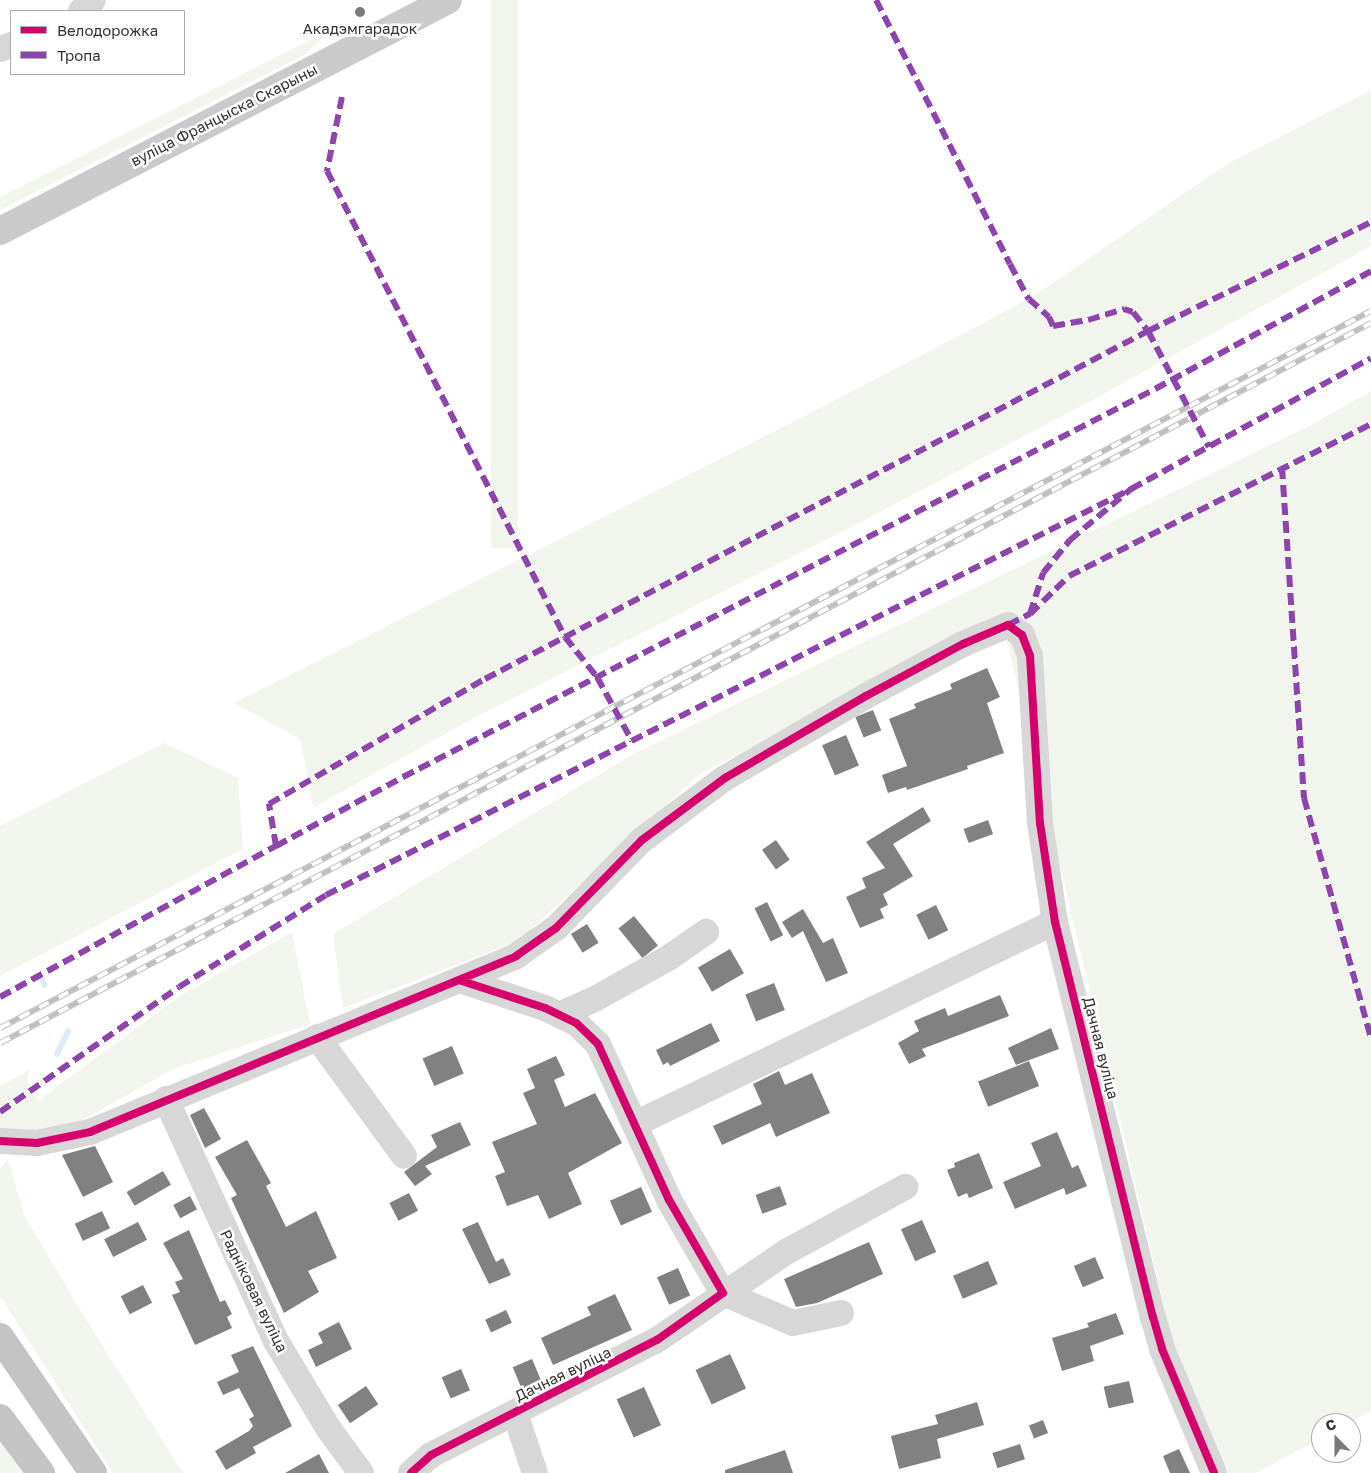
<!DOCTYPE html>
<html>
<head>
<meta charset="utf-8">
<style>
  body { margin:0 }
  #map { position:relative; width:1371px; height:1473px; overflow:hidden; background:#fff; font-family:"Golos Text",sans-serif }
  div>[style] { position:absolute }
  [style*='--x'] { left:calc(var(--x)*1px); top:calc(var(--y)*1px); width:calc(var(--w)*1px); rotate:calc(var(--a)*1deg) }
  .green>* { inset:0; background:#f1f5ed; transform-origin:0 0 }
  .stream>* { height:5.5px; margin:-2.75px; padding:0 2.75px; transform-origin:2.75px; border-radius:2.75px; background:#ddebf3 }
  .building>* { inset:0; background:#818181; transform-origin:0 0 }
  .minor>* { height:26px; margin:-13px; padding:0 13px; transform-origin:13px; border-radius:13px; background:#d7d7d7 }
  .major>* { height:28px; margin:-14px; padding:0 14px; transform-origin:14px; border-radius:14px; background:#cacaca }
  .highway>* { height:28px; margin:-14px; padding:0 14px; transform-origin:14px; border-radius:14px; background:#c4c4c4 }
  .rail>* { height:5.5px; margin-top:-2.75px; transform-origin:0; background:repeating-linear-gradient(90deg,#fff 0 11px,#bebebe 0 22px); box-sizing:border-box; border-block:1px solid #bebebe }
  .quiet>* { height:6px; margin-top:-3px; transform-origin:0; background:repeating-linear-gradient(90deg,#8e44ad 0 12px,transparent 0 18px) }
  .cycleway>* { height:8px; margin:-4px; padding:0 4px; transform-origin:4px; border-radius:4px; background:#d6006c }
  .dots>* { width:14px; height:14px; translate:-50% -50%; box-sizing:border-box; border:2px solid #fff; border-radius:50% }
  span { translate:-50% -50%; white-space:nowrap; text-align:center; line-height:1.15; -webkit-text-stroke:5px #fff; paint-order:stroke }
  .poi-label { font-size:15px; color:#333 }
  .street-label { font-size:15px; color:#333 }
  .legend { position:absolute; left:10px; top:10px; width:175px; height:65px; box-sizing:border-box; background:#fff; border:1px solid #adadad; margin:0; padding:6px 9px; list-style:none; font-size:15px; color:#333 }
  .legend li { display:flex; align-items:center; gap:10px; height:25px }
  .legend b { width:25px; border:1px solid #adadad }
  .north { position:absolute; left:1311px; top:1413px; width:50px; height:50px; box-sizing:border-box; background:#fff; border:1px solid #adadad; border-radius:50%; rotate:338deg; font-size:14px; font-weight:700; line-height:20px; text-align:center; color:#333 }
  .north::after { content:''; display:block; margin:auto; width:18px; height:22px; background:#7a7a7a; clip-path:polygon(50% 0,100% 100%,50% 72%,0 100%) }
</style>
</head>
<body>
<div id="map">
  <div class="green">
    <div style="left:491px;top:0;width:27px;height:548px"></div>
    <div style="clip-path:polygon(334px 28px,304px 55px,0 210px,0 197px)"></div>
    <div style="clip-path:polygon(1371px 90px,1371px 246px,1100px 396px,861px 522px,468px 721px,313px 808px,300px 739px,234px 703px,797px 420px,1029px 299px,1229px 163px)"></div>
    <div style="clip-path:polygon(1371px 391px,1371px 1411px,1349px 1423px,1321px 1423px,1321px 1438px,1256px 1473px,1229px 1473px,1173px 1344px,1002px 620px,700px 774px,518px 941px,343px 1008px,333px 934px,635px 753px,1311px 425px)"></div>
    <div style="clip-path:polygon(164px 743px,238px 778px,243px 849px,0 976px,0 826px)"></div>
    <div style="clip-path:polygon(292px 932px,310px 1024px,173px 1069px,64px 1131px,0 1133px,0 1086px,30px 1070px,27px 1081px,39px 1100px,180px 996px)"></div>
    <div style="clip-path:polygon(8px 1160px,25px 1217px,85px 1318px,183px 1473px,113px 1473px,0 1296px,0 1169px)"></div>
    <div style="clip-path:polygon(0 1442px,22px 1473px,0 1473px)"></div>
  </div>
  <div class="stream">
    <div style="--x:43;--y:980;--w:5;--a:68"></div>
    <div style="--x:57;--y:1054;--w:25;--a:-64"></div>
  </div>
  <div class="building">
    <div style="clip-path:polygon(987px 668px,1000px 697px,987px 703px,1004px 753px,967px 766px,968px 769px,907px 790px,906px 787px,888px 793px,882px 775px,907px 766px,889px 719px,916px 708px,914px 704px,952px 689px,950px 684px)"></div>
    <div style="left:873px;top:710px;width:22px;height:19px;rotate:68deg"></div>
    <div style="left:846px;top:735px;width:33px;height:26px;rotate:67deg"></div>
    <div style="clip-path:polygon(923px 807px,931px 821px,893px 844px,913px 876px,883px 894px,888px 905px,880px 909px,884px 918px,860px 928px,846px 897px,866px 888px,862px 878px,885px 868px,866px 842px)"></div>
    <div style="left:988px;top:820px;width:15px;height:26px;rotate:70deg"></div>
    <div style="left:776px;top:840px;width:24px;height:17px;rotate:55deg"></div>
    <div style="left:767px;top:902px;width:37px;height:14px;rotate:64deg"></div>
    <div style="left:936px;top:905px;width:28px;height:22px;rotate:64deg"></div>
    <div style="clip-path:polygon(803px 909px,823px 943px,833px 938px,848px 973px,826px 982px,803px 931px,792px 938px,782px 922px)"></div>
    <div style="left:634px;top:916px;width:38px;height:20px;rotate:51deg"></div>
    <div style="left:587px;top:924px;width:22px;height:19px;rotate:58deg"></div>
    <div style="left:730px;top:949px;width:28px;height:37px;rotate:60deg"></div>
    <div style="left:774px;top:983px;width:29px;height:31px;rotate:68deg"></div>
    <div style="clip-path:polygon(1000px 995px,1009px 1016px,922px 1049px,926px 1056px,909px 1064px,898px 1043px,919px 1031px,914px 1021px,945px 1008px,948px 1016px)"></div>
    <div style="clip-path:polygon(711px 1023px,720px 1041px,670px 1066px,668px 1062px,663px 1065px,656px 1050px)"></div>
    <div style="clip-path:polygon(1051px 1028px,1059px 1049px,1016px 1065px,1008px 1048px)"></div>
    <div style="left:452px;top:1046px;width:30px;height:32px;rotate:67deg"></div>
    <div style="clip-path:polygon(556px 1056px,565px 1075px,554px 1080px,565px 1107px,595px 1093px,622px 1143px,568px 1173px,582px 1204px,549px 1219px,538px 1195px,507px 1206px,495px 1176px,505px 1172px,492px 1142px,537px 1124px,523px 1093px,535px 1088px,527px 1069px)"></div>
    <div style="left:1029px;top:1061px;width:27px;height:55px;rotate:68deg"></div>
    <div style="clip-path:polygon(779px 1071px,785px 1085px,812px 1073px,830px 1113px,776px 1137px,770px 1123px,722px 1145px,713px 1126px,762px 1104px,753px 1084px)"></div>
    <div style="clip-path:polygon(204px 1108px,221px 1139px,205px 1148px,190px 1115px)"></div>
    <div style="clip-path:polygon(460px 1122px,471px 1145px,425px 1166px,432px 1174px,415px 1186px,404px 1172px,437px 1147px,431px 1135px)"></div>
    <div style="clip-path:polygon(1057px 1132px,1072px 1168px,1078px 1165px,1087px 1186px,1066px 1195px,1064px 1188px,1015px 1209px,1003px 1182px,1041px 1166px,1031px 1143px)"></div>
    <div style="clip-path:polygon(247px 1140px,271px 1183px,266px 1186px,286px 1227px,316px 1211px,337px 1258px,308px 1271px,319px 1292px,284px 1313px,231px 1198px,237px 1195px,215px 1157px)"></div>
    <div style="clip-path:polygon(95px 1146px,113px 1182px,83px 1197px,62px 1155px)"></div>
    <div style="clip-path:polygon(979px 1153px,993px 1188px,969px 1198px,967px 1193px,958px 1197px,947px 1170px,955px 1167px,954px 1163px)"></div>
    <div style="left:163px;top:1171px;width:16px;height:42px;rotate:60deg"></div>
    <div style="left:780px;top:1186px;width:20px;height:26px;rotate:70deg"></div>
    <div style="left:641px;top:1187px;width:27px;height:34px;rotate:66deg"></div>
    <div style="left:409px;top:1193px;width:20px;height:22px;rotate:63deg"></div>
    <div style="left:190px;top:1196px;width:15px;height:19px;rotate:62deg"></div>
    <div style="left:102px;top:1211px;width:19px;height:30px;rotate:65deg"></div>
    <div style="left:922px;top:1220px;width:35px;height:23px;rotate:66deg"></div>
    <div style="left:138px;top:1222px;width:20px;height:38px;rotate:63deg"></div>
    <div style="clip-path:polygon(478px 1222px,496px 1262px,503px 1258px,511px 1275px,489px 1284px,462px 1229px)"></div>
    <div style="clip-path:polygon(189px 1230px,220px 1302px,225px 1300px,232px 1314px,227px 1317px,232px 1328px,195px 1345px,172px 1295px,180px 1292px,175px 1282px,183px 1279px,163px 1243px)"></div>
    <div style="clip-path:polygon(869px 1242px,883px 1274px,817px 1303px,796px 1307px,784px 1279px)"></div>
    <div style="left:1095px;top:1257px;width:23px;height:23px;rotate:67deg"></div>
    <div style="left:988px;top:1261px;width:25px;height:38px;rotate:67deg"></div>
    <div style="left:678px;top:1268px;width:30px;height:23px;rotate:66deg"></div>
    <div style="left:143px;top:1285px;width:20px;height:25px;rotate:63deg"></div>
    <div style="clip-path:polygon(615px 1294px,632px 1330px,553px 1365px,541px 1338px,591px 1315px,587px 1307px)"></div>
    <div style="left:506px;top:1310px;width:14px;height:23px;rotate:65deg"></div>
    <div style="clip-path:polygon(1116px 1313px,1124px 1334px,1090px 1346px,1094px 1361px,1062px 1371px,1052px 1338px,1089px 1327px,1087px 1323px)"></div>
    <div style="clip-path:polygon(339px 1322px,352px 1349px,316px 1367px,308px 1350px,323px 1343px,318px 1333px)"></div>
    <div style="clip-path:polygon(253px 1346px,292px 1426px,253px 1447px,256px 1453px,226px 1470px,215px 1451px,249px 1431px,253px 1426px,249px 1419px,254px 1416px,239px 1388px,223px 1395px,217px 1382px,239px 1372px,231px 1355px)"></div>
    <div style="left:730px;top:1354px;width:38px;height:38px;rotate:65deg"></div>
    <div style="left:532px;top:1359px;width:25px;height:21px;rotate:67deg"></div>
    <div style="left:461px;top:1369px;width:23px;height:21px;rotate:67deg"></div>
    <div style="left:1129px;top:1381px;width:22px;height:26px;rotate:77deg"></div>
    <div style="left:366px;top:1386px;width:22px;height:34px;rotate:56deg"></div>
    <div style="left:644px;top:1387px;width:42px;height:30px;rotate:66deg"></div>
    <div style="clip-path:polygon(977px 1402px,984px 1425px,937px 1439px,941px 1458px,899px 1469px,891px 1436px,938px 1424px,935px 1415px)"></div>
    <div style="left:1043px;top:1420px;width:14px;height:15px;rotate:69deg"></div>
    <div style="left:1020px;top:1444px;width:16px;height:29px;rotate:72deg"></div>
    <div style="clip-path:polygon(1179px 1449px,1190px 1473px,1170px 1473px,1163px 1456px)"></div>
    <div style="clip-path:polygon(785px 1450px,793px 1473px,725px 1473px,725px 1470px)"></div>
    <div style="clip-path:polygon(319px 1454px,329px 1473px,285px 1473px)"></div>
  </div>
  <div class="minor">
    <div style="--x:81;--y:11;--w:16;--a:-43"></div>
    <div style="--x:0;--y:49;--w:12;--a:-20"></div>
    <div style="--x:459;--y:980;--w:90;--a:18"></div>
    <div style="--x:545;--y:1008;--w:34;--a:26"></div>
    <div style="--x:576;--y:1023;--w:30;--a:44"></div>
    <div style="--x:598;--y:1044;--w:171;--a:65.5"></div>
    <div style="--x:669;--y:1200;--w:108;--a:59.9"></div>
    <div style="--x:723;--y:1293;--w:76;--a:23.2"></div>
    <div style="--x:793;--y:1323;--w:49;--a:-11.8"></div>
    <div style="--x:559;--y:1015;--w:37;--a:-24"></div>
    <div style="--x:593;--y:1000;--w:88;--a:-29.2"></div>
    <div style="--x:670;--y:957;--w:44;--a:-34.8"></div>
    <div style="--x:317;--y:1037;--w:147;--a:53.8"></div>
    <div style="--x:166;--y:1099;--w:266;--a:65.6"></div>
    <div style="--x:276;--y:1341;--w:101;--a:59.1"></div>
    <div style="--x:328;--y:1428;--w:56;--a:53.7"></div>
    <div style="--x:635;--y:1124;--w:466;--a:-25.7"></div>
    <div style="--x:0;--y:1141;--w:37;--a:3"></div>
    <div style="--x:37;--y:1143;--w:54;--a:-11.7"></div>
    <div style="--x:90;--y:1132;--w:461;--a:-22.4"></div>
    <div style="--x:516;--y:956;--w:49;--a:-35"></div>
    <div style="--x:556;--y:928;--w:123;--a:-45.7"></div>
    <div style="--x:642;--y:840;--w:104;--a:-36.8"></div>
    <div style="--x:725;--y:778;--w:163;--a:-30.2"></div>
    <div style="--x:866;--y:696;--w:110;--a:-28.2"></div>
    <div style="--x:963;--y:644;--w:49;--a:-22.9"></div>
    <div style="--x:1008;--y:625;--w:17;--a:36"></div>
    <div style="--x:1022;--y:635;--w:22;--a:69"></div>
    <div style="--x:1030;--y:656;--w:167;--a:86.6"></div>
    <div style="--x:1040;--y:823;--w:100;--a:81.4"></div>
    <div style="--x:1055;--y:922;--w:407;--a:76.1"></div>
    <div style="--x:1153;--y:1317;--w:33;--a:74"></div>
    <div style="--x:1162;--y:1349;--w:134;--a:67.2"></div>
    <div style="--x:515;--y:1413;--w:63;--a:71.6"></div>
    <div style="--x:411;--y:1473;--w:27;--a:-42"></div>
    <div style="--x:431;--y:1455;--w:254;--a:-27"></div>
    <div style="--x:657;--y:1340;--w:156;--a:-34.3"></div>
    <div style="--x:786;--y:1252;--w:136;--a:-28.6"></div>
  </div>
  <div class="major">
    <div style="--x:0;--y:231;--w:504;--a:-27.28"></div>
  </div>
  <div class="highway">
    <div style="--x:0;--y:1337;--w:165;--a:55.6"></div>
    <div style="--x:0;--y:1418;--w:69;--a:53.3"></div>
  </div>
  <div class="rail">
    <div style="--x:0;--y:1028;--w:1547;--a:-27.61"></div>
    <div style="--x:0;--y:1043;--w:1549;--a:-27.71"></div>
  </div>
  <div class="quiet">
    <div style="--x:876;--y:0;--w:296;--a:63.1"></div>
    <div style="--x:1010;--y:264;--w:40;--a:62"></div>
    <div style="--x:1029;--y:299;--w:27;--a:42"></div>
    <div style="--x:1049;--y:317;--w:10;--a:66"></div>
    <div style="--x:1053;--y:326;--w:36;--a:-10"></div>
    <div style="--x:1088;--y:320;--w:38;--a:-17"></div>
    <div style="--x:1124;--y:309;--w:9;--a:18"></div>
    <div style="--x:1133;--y:312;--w:24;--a:52"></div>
    <div style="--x:1148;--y:331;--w:248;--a:-26"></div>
    <div style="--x:342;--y:97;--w:76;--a:101.5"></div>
    <div style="--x:327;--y:171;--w:523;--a:62.95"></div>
    <div style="--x:565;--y:637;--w:51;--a:51.3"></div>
    <div style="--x:597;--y:677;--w:73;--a:61.3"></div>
    <div style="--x:1282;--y:467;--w:332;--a:86.2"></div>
    <div style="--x:1304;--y:798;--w:249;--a:74.4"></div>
    <div style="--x:1030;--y:614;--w:43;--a:-72.4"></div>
    <div style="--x:1043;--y:573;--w:43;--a:-50.7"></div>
    <div style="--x:1070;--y:540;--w:80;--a:-39.9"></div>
    <div style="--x:1131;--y:489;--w:273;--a:-28.6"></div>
    <div style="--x:1008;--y:625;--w:25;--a:-27"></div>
    <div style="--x:1030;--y:614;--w:54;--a:-44.3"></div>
    <div style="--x:1069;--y:576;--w:338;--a:-26.7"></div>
    <div style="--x:276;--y:846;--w:145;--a:-28.5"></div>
    <div style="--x:403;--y:777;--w:846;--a:-27.29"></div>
    <div style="--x:1155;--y:389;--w:246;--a:-28.6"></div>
    <div style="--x:0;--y:997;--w:315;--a:-28.7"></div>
    <div style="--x:276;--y:846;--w:43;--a:-99.5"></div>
    <div style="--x:269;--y:804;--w:250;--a:-30.1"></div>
    <div style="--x:485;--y:679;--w:749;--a:-27.69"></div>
    <div style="--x:1148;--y:331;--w:131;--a:62.3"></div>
    <div style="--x:0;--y:1112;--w:218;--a:-34.9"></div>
    <div style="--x:179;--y:987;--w:173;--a:-32"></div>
    <div style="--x:326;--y:895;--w:902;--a:-26.76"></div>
  </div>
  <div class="cycleway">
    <div style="--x:0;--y:1141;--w:37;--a:3"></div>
    <div style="--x:37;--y:1143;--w:54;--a:-11.7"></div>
    <div style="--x:90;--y:1132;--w:461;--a:-22.4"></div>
    <div style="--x:516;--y:956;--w:49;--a:-35"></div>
    <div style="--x:556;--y:928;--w:123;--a:-45.7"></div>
    <div style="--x:642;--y:840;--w:104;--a:-36.8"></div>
    <div style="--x:725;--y:778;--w:163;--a:-30.2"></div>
    <div style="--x:866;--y:696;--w:110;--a:-28.2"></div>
    <div style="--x:963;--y:644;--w:49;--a:-22.9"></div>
    <div style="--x:1008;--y:625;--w:17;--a:36"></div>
    <div style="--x:1022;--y:635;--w:22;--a:69"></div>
    <div style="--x:1030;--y:656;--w:167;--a:86.6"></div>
    <div style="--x:1040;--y:823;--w:100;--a:81.4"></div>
    <div style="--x:1055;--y:922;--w:407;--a:76.1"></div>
    <div style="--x:1153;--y:1317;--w:33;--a:74"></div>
    <div style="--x:1162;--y:1349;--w:134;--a:67.2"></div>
    <div style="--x:411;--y:1473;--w:27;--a:-42"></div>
    <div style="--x:431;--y:1455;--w:254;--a:-27"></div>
    <div style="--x:657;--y:1340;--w:81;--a:-35.5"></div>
    <div style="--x:723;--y:1293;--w:108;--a:-120.1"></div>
    <div style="--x:669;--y:1200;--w:171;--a:-114.5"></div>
    <div style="--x:598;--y:1044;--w:30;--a:-136"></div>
    <div style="--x:576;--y:1023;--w:34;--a:-154"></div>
    <div style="--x:545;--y:1008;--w:90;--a:-162"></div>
  </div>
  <div class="dots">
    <div style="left:360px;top:12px;background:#7a7a7a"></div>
  </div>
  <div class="poi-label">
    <span style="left:360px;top:29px">Акадэмгарадок</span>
  </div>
  <div class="street-label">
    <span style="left:224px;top:115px;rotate:-27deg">вуліца Францыска Скарыны</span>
    <span style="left:1101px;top:1048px;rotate:76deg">Дачная вуліца</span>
    <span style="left:254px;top:1291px;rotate:64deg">Радніковая вуліца</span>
    <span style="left:563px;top:1374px;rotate:-26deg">Дачная вуліца</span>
  </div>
  <ul class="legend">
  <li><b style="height:6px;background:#d6006c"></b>Велодорожка</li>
  <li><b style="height:6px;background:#8e44ad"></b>Тропа</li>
  </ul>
  <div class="north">С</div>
</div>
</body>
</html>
